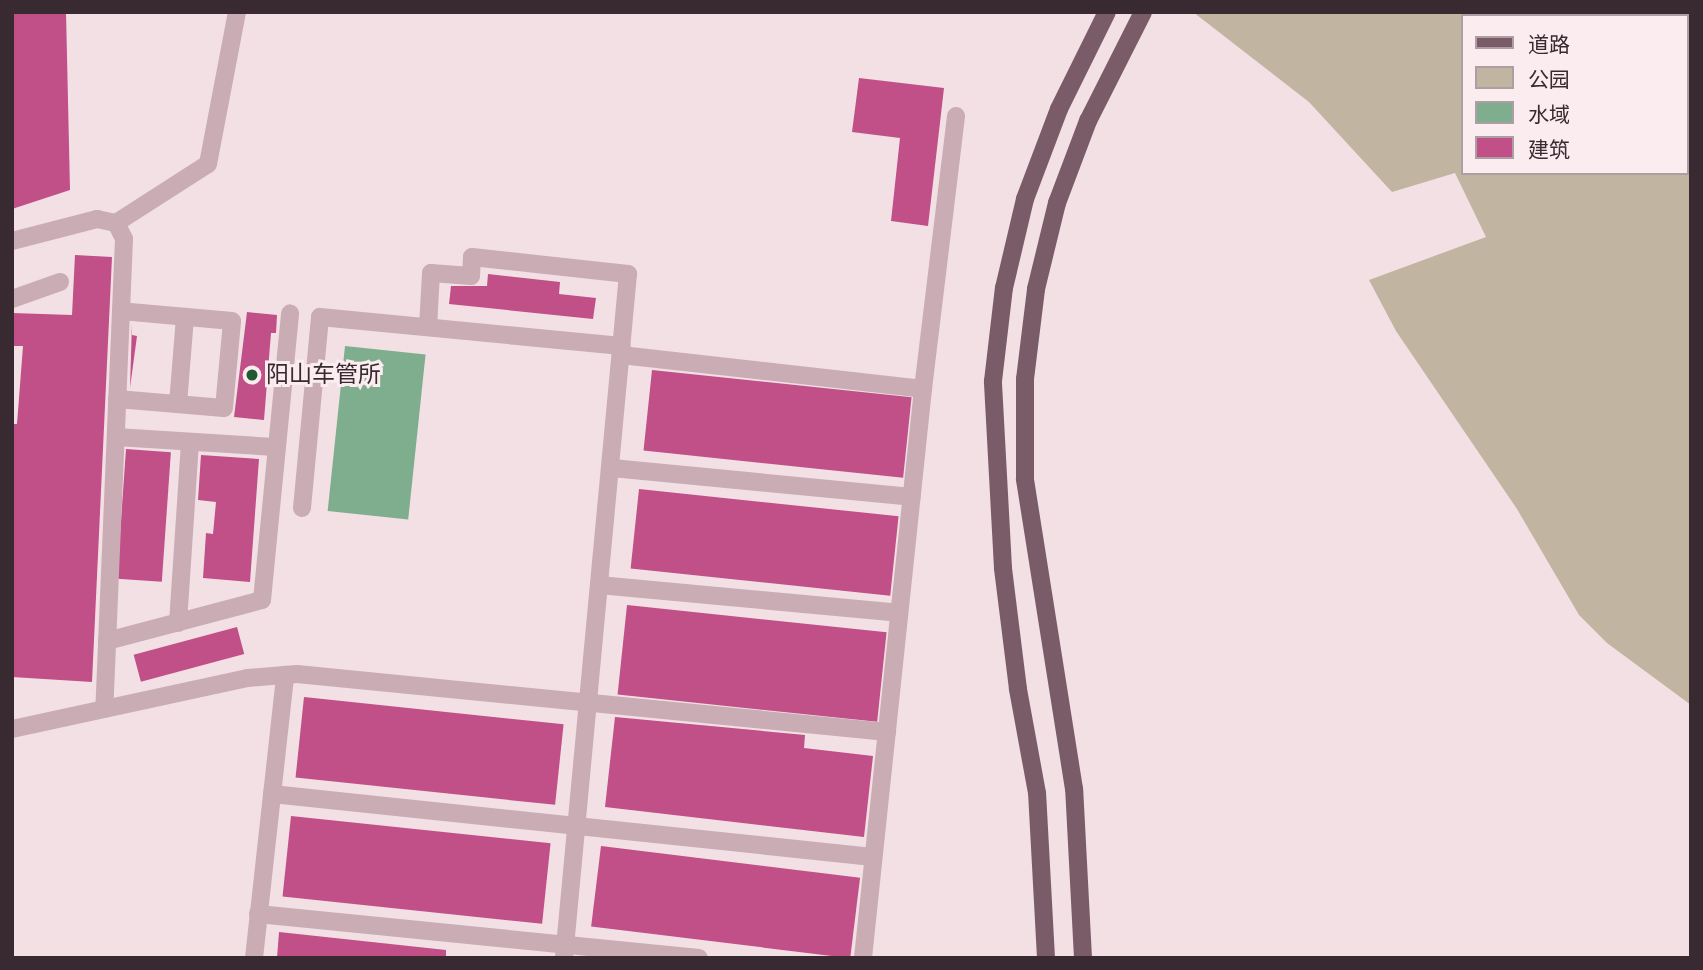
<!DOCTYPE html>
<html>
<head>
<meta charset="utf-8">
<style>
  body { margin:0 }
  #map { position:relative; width:1703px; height:970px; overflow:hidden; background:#f2e0e4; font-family:Karla,"Noto Sans SC",sans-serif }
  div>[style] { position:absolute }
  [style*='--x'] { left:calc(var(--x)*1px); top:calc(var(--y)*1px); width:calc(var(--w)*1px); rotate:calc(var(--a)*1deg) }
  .green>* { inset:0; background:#c1b4a0 }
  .water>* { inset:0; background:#7fae8e; transform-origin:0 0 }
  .building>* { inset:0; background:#c14f88; transform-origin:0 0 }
  .minor>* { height:18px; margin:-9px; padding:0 9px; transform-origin:9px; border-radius:9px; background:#caacb4 }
  .major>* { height:18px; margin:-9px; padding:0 9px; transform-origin:9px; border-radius:9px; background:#7a5c68 }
  .dots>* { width:19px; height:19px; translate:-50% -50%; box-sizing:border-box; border:4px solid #faecef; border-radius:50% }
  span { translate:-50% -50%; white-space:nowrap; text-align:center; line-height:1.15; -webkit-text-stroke:6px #faecef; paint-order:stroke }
  .poi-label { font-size:23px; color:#382a30 }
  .left { translate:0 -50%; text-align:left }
  .frame { position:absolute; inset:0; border:14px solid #382a30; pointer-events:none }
  .legend { position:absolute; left:1461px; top:14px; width:228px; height:161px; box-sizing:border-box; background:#faecef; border:2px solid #ac9ea3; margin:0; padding:9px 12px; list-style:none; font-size:21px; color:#382a30 }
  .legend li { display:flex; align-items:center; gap:14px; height:35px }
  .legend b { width:35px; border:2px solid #ac9ea3 }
</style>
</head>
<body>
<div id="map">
  <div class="green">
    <div style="clip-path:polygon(evenodd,1193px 12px,1691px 12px,1691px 705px,1607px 643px,1579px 615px,1517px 509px,1396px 331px,1369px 280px,1486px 237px,1455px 173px,1392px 192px,1309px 102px,1193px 12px,1463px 16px,1687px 16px,1687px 173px,1463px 173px,1463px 16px)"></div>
  </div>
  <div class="water">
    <div style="left:345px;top:346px;width:81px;height:166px;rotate:6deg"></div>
  </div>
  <div class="building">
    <div style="clip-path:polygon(12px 12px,66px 12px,70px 190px,12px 209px)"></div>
    <div style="clip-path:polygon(859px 78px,944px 88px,928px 226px,891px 221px,900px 138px,852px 132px)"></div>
    <div style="clip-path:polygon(75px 255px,112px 257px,92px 682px,12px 677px,12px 424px,17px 424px,23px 346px,12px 346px,12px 313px,72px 315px)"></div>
    <div style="clip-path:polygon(488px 274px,560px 282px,559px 294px,596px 298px,593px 319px,449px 304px,451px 286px,487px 286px)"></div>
    <div style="clip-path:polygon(247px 312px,277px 315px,276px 333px,271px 333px,264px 420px,234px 417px)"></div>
    <div style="clip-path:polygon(132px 323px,132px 335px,137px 336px,130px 388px)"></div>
    <div style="left:652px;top:370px;width:261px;height:81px;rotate:6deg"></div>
    <div style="left:126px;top:449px;width:45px;height:130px;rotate:4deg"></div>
    <div style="clip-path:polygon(201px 455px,259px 459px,250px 582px,203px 578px,206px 533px,213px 534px,216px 502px,198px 500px)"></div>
    <div style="left:639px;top:489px;width:261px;height:80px;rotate:6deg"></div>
    <div style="left:627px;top:605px;width:261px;height:90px;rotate:6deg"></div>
    <div style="left:237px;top:627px;width:28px;height:107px;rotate:75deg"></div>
    <div style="left:304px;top:697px;width:261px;height:81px;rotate:6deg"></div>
    <div style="clip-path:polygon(615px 717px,805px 735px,804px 748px,873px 756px,864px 837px,605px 807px)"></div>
    <div style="left:291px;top:816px;width:261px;height:81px;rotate:6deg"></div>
    <div style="left:601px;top:846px;width:261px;height:81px;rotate:7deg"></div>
    <div style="clip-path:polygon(279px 932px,446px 950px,446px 958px,277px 958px)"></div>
  </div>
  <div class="minor">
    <div style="--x:116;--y:223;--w:109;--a:-32.7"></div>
    <div style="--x:208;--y:164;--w:155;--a:-79.2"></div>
    <div style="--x:12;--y:241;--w:88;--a:-14.5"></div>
    <div style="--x:97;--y:219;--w:19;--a:12"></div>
    <div style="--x:116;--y:223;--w:18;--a:63"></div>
    <div style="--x:124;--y:239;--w:470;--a:92.4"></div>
    <div style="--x:12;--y:299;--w:51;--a:-19.5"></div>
    <div style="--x:428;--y:327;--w:54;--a:-86.8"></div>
    <div style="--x:431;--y:273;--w:40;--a:4.3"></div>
    <div style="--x:471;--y:276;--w:19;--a:-87"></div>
    <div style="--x:472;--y:257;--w:157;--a:6.2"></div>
    <div style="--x:628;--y:274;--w:687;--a:95.35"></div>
    <div style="--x:621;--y:355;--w:304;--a:6.4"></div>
    <div style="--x:923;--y:389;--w:572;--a:96.02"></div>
    <div style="--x:923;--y:389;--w:275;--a:-83.1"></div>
    <div style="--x:117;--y:399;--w:107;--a:4.8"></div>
    <div style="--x:224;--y:408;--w:87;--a:-84.7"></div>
    <div style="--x:232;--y:321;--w:111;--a:-174.9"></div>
    <div style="--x:178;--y:404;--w:87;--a:-85.4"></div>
    <div style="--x:116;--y:437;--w:161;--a:3.6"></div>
    <div style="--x:612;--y:468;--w:301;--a:5.5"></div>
    <div style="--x:302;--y:508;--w:192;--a:-84.6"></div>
    <div style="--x:320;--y:317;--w:303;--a:5.5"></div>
    <div style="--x:599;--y:585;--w:301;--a:5.3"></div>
    <div style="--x:178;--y:623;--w:181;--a:-86.2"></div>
    <div style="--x:107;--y:641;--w:160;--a:-14.8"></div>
    <div style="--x:262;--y:600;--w:288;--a:-84.4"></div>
    <div style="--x:12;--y:729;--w:241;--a:-12.2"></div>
    <div style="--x:248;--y:678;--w:49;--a:-4.7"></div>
    <div style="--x:297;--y:674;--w:593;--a:5.61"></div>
    <div style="--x:272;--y:794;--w:604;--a:5.98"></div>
    <div style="--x:258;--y:914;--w:443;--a:5.7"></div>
    <div style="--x:254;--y:958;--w:285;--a:-83.7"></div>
  </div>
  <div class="major">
    <div style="--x:1046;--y:958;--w:165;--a:-93.1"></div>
    <div style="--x:1037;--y:793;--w:106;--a:-100.4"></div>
    <div style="--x:1018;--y:689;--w:122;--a:-97.1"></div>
    <div style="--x:1003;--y:568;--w:187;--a:-93.1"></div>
    <div style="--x:993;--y:381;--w:94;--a:-83.3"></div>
    <div style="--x:1004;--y:288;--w:91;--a:-76.7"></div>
    <div style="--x:1025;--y:199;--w:96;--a:-69.3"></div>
    <div style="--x:1059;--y:109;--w:108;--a:-63.7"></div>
    <div style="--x:1083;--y:958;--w:169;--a:-93"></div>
    <div style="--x:1074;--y:789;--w:314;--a:-99"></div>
    <div style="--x:1025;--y:479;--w:100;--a:-90"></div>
    <div style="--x:1025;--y:379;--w:91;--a:-83"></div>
    <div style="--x:1036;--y:289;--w:89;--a:-76.3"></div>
    <div style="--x:1057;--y:203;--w:88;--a:-69.3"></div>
    <div style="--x:1088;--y:121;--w:122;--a:-63.2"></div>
  </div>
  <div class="dots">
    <div style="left:252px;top:375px;background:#215933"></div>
  </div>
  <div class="poi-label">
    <span class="left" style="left:266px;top:375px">阳山车管所</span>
  </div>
  <div class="frame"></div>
  <ul class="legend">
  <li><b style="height:9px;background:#7a5c68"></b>道路</li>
  <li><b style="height:19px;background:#c1b4a0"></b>公园</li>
  <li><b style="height:19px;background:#7fae8e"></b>水域</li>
  <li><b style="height:19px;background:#c14f88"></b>建筑</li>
  </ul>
</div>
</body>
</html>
